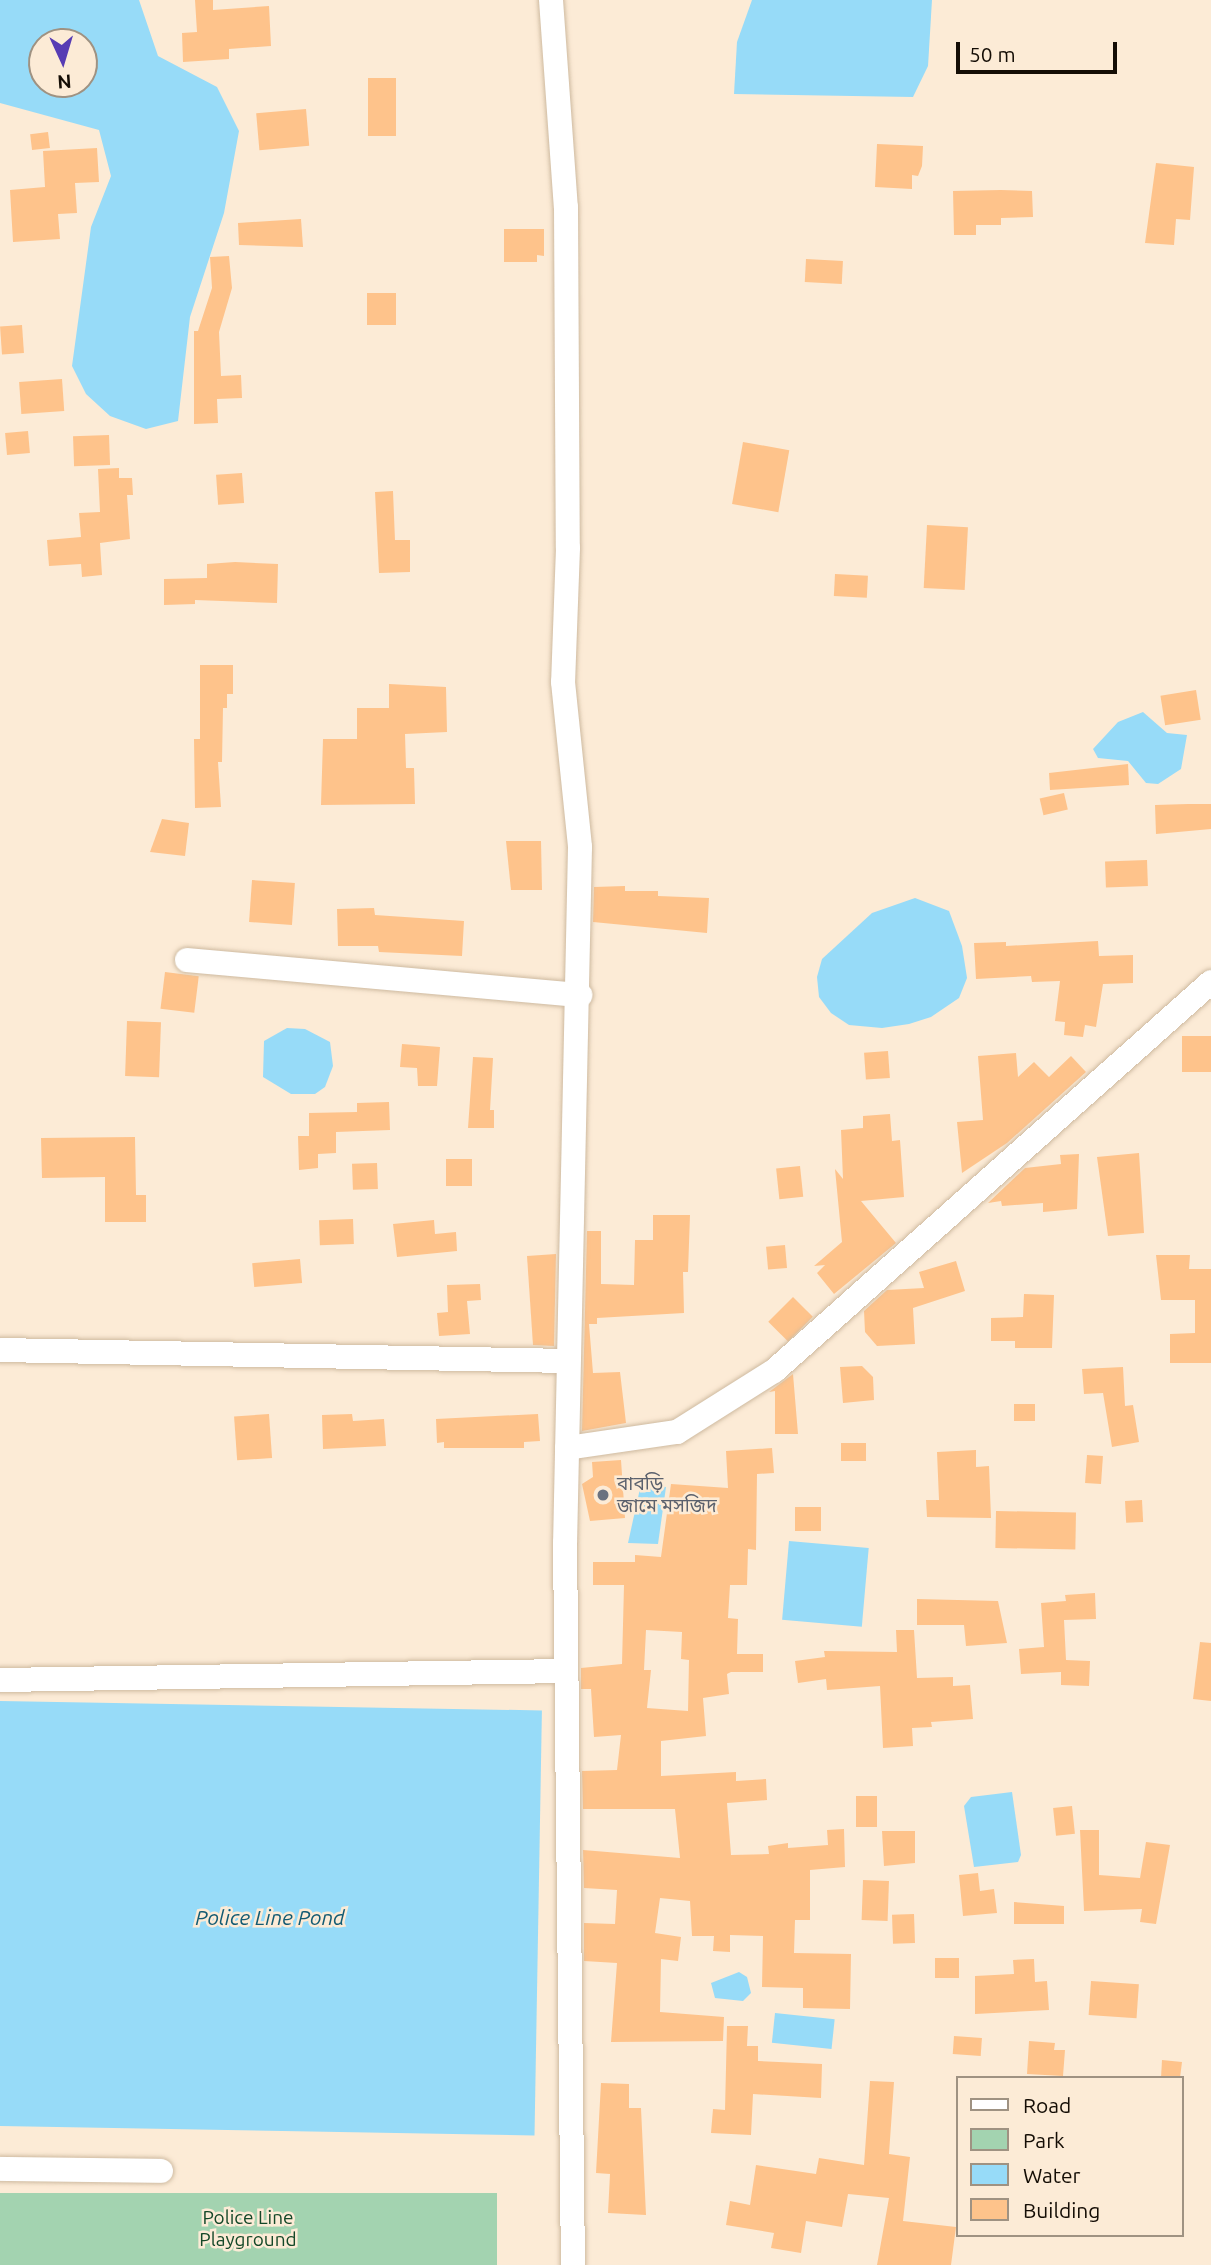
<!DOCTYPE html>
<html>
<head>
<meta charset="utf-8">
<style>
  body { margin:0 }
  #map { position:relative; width:1211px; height:2265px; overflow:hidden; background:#fcebd6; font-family:Ubuntu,"Noto Sans Bengali",sans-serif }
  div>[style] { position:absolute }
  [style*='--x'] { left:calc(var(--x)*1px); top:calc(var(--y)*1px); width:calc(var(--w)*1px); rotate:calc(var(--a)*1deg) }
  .green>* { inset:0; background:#a3d3b0; transform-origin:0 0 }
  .water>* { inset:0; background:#97dbf8; transform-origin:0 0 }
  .building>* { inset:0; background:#fec38b; transform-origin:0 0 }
  .roads { filter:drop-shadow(0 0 2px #cebaa0) drop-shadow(0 0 2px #cebaa0) }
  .street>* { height:24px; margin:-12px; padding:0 12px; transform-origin:12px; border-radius:12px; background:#fff }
  .dots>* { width:19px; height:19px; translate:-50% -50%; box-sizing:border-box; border:4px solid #fcebd6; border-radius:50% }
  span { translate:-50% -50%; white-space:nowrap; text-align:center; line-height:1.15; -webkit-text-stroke:5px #fcebd6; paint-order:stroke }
  .worship-label { font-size:19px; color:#5b616d }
  .left { translate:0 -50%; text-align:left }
  .park-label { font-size:19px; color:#144828 }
  .water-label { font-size:21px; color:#135b73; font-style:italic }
  .legend { position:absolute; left:956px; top:2076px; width:228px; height:161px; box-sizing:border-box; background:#fcebd6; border:2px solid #9f9282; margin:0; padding:9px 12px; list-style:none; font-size:21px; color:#140d05 }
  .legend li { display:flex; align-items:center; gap:14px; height:35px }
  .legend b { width:35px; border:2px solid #9f9282 }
  .north { position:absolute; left:28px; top:28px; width:70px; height:70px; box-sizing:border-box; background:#fcebd6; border:2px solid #9f9282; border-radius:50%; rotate:176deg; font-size:19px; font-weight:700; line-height:28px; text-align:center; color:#140d05 }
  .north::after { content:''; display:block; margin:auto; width:24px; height:32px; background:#573cb4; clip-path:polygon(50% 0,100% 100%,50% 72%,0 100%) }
  .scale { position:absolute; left:956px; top:42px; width:161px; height:32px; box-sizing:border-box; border:4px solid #140d05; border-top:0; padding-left:9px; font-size:21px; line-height:24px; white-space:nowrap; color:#140d05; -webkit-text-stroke:5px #fcebd6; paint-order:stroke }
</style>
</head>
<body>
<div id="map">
  <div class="green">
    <div style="left:0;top:2193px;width:497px;height:72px"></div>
  </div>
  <div class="water">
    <div style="clip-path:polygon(evenodd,0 0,139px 0,158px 56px,217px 87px,239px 131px,224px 213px,190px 317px,178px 421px,146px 429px,110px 416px,86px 394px,72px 366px,91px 227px,111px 176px,99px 130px,0 103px,0 0,42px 42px,84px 42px,84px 84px,42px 84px,42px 42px)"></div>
    <div style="clip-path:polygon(752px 0,932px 0,928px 66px,913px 97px,734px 94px,737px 42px)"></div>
    <div style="clip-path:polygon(1143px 712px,1167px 733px,1187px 735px,1181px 769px,1158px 784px,1146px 783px,1128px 761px,1098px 758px,1093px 749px,1118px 722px)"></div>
    <div style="clip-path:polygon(915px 898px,949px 911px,962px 946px,967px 978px,959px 998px,931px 1017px,909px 1024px,882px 1028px,849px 1025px,831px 1013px,819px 997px,817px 977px,822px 959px,872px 913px)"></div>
    <div style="clip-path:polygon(287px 1028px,305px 1029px,330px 1042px,333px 1066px,325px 1087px,315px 1094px,291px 1094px,263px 1077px,264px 1041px)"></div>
    <div style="clip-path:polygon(641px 1484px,666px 1487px,658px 1544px,628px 1543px)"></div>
    <div style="left:789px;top:1541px;width:80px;height:79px;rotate:5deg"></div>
    <div style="left:0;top:1701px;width:542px;height:425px;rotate:1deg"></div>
    <div style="clip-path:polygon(1012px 1792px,1021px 1855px,1018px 1862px,974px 1867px,964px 1806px,971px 1797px)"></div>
    <div style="clip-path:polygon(739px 1972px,747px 1977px,751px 1993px,743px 2001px,715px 1998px,711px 1983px)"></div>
    <div style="left:775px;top:2013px;width:60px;height:30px;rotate:6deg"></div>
  </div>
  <div class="building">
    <div style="clip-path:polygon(195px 0,213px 0,213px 10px,269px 6px,271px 46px,229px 49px,229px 59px,183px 62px,182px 33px,197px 32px)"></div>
    <div style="left:368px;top:78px;width:28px;height:58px"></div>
    <div style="left:306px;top:109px;width:37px;height:50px;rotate:85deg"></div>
    <div style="left:48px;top:132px;width:16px;height:18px;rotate:83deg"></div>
    <div style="clip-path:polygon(877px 144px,923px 146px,922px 166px,918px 176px,912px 175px,912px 189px,875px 187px)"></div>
    <div style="clip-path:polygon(97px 148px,99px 182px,75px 183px,77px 213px,58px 214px,60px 239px,13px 242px,10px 190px,45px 187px,43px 151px)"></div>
    <div style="clip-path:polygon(1156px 163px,1194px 167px,1190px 220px,1176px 219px,1174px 245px,1145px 243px)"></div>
    <div style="clip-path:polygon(1001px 190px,1032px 191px,1033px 217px,1001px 218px,1001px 225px,976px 225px,976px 235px,954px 235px,953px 191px)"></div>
    <div style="clip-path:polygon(301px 219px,303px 247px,239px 245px,238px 223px)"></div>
    <div style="clip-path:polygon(504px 229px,544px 229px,544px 256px,537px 255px,537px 262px,504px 262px)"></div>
    <div style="clip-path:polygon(229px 256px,232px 288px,219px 332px,221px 376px,241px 375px,242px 398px,217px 399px,218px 423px,194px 424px,194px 331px,198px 331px,212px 288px,210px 257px)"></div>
    <div style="left:806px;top:259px;width:37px;height:23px;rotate:3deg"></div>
    <div style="left:367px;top:293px;width:29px;height:32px"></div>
    <div style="left:22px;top:325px;width:28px;height:22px;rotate:86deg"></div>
    <div style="left:62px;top:379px;width:32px;height:43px;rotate:86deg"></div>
    <div style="left:28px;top:431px;width:22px;height:23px;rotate:85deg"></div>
    <div style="left:109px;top:435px;width:30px;height:36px;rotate:88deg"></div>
    <div style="left:743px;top:442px;width:47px;height:63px;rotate:10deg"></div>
    <div style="clip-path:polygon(119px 468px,119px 478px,132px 478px,133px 495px,127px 495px,130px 539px,100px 543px,102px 575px,82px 577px,81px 564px,49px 566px,47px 540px,81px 537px,79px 513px,100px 512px,98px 469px)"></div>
    <div style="left:242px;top:473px;width:30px;height:26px;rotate:86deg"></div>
    <div style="clip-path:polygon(393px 491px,395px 540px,410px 540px,410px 572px,379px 573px,375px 492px)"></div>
    <div style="left:927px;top:525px;width:41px;height:63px;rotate:3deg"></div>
    <div style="clip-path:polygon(235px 562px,278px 564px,277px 603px,195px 600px,195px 604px,164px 605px,164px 579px,207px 578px,207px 564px)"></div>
    <div style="left:835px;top:574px;width:33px;height:22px;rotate:3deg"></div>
    <div style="clip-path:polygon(200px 665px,233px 665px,233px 694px,227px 694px,227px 708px,223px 708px,222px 762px,218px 762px,221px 807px,195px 808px,194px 739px,200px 739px)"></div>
    <div style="clip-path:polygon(389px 684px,446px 687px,447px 732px,405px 734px,406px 768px,414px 768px,415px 804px,321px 805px,323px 739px,357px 739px,357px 708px,389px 708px)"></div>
    <div style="left:1196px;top:690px;width:30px;height:36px;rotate:81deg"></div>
    <div style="clip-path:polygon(1128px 764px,1129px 785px,1050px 790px,1049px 773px)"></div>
    <div style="left:1064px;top:793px;width:17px;height:25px;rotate:77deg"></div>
    <div style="clip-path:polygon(1188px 804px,1211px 804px,1211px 829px,1156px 834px,1155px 805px)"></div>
    <div style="clip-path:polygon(162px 819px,189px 823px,185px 856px,150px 852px)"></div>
    <div style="clip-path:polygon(506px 841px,541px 841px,542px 890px,511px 890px)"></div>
    <div style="left:1147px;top:860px;width:26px;height:42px;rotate:88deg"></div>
    <div style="left:252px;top:880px;width:43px;height:42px;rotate:4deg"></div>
    <div style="clip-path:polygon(625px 886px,625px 891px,658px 891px,658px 896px,709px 898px,707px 933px,593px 922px,594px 887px)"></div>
    <div style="clip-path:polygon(374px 908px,375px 915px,464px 921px,462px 956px,379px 952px,378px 946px,338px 946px,337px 909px)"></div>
    <div style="clip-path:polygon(1098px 941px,1099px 956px,1133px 955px,1133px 983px,1103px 984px,1096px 1027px,1085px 1025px,1083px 1037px,1064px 1035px,1065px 1022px,1055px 1021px,1060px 981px,1032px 982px,1031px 976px,976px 979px,974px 943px,1006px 942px,1006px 946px)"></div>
    <div style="left:165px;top:972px;width:34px;height:37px;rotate:7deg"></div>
    <div style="left:127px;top:1021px;width:34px;height:55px;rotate:2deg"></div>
    <div style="left:1211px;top:1036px;width:36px;height:29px;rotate:90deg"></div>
    <div style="clip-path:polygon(402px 1044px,440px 1047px,437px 1086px,418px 1086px,417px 1068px,400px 1067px)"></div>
    <div style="left:888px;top:1051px;width:27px;height:24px;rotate:86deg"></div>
    <div style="clip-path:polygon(1016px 1053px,1018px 1077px,1034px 1062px,1049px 1077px,1071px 1056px,1086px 1072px,1007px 1143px,962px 1173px,957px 1122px,983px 1120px,978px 1056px)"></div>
    <div style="clip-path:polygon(473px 1057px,493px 1058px,490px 1110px,494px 1110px,494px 1128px,468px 1128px)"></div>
    <div style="clip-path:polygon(389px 1102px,390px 1130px,336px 1132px,336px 1153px,318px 1154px,318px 1168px,299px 1170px,298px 1136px,309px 1136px,309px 1113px,357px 1112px,357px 1103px)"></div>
    <div style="clip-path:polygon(890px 1114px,892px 1141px,900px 1140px,904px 1197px,861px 1201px,896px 1243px,834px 1294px,817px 1273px,825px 1265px,814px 1266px,842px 1242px,835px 1169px,843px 1179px,841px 1130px,863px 1128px,863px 1116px)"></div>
    <div style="clip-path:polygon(135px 1137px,136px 1195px,146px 1195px,146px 1222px,105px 1222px,105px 1177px,42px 1178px,41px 1138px)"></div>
    <div style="clip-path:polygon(1139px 1153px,1144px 1233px,1108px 1236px,1097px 1157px)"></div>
    <div style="clip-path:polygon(1079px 1154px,1077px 1209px,1043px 1212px,1043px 1203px,1002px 1206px,1001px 1201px,988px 1203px,1025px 1168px,1061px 1164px,1060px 1155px)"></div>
    <div style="left:472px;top:1159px;width:27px;height:26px;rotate:90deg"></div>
    <div style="left:377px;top:1163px;width:26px;height:25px;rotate:88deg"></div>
    <div style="left:800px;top:1166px;width:31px;height:24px;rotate:84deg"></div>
    <div style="clip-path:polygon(653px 1215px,690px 1215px,688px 1272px,683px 1272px,684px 1313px,597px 1318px,597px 1324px,589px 1324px,593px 1373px,620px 1372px,626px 1423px,582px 1431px,587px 1231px,601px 1231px,601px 1284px,634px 1285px,635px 1240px,653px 1240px)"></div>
    <div style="left:353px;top:1219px;width:25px;height:34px;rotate:88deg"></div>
    <div style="clip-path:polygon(434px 1220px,435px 1234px,456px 1232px,457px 1251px,397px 1257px,393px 1224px)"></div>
    <div style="left:785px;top:1245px;width:23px;height:19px;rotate:85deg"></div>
    <div style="clip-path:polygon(556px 1254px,554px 1346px,533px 1345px,527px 1256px)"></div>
    <div style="clip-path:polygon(1156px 1255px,1190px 1255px,1189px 1269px,1211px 1269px,1211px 1363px,1170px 1363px,1170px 1334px,1195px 1333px,1195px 1300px,1161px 1300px)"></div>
    <div style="left:300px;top:1259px;width:24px;height:48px;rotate:85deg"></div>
    <div style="clip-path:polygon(956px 1261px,965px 1291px,913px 1308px,915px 1344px,877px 1346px,865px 1332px,864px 1311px,887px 1290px,924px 1288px,919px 1272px)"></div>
    <div style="clip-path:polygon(480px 1284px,481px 1300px,467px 1301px,470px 1334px,439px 1336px,437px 1313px,448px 1312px,447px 1285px)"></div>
    <div style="clip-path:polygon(1024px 1294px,1054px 1295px,1052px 1348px,1015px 1348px,1015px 1341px,991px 1341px,991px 1318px,1023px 1317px)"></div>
    <div style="left:793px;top:1297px;width:28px;height:35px;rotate:45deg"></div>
    <div style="clip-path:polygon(862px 1366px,873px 1377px,874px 1400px,843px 1403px,840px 1367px)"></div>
    <div style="clip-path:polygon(1123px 1367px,1125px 1406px,1133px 1405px,1139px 1442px,1112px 1447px,1103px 1393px,1084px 1394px,1082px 1369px)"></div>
    <div style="clip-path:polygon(793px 1374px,798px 1434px,775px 1434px,775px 1391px,769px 1392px)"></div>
    <div style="left:1014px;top:1404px;width:21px;height:17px"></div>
    <div style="left:269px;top:1414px;width:44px;height:35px;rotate:86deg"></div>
    <div style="clip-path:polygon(352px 1414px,353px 1421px,384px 1419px,386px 1446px,323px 1449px,322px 1415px)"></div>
    <div style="clip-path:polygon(538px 1414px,540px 1441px,524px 1442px,524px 1448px,444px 1448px,444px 1442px,437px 1443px,436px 1419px)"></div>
    <div style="left:866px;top:1443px;width:18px;height:25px;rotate:90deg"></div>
    <div style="clip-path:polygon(evenodd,772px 1448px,774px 1473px,757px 1474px,756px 1550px,748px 1549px,747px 1585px,730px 1585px,728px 1618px,738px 1619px,737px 1654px,763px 1654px,763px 1672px,731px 1672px,727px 1674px,729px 1694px,703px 1698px,706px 1736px,661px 1741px,661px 1776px,736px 1772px,736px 1781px,766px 1779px,767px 1800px,727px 1803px,731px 1855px,769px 1854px,768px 1846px,788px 1843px,788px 1848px,828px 1845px,827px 1830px,844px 1829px,845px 1867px,810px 1870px,810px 1920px,795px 1920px,794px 1953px,851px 1954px,850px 2009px,803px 2008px,803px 1988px,762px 1987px,763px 1936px,730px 1935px,730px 1952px,713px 1951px,714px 1936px,692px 1936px,690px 1901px,660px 1898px,655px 1933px,681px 1937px,678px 1961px,661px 1959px,660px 2012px,724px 2017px,723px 2041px,611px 2042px,617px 1963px,584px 1961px,584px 1923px,615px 1924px,617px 1890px,584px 1888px,583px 1850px,680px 1858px,675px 1809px,583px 1809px,582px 1771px,617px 1770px,621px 1735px,594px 1737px,591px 1689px,581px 1689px,581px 1668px,622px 1664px,624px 1585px,593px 1585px,593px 1562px,635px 1562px,635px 1555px,661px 1557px,671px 1484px,728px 1488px,726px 1451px,772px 1448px,646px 1630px,682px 1632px,681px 1659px,689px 1660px,688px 1711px,647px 1708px,651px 1670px,644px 1670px,646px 1630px)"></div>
    <div style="clip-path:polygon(976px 1450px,976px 1467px,989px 1466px,991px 1518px,927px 1517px,926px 1500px,939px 1500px,937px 1452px)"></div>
    <div style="left:1087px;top:1455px;width:16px;height:28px;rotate:4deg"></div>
    <div style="clip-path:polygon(621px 1460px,625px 1518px,590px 1521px,582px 1484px,593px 1477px,592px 1462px)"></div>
    <div style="left:1142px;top:1500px;width:22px;height:17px;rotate:87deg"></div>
    <div style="left:795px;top:1507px;width:26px;height:24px"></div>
    <div style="left:996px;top:1511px;width:80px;height:37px;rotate:1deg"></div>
    <div style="clip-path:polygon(1095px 1593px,1096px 1619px,1064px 1620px,1066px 1660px,1090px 1661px,1089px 1686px,1061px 1685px,1061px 1672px,1021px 1674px,1019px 1649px,1044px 1647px,1041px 1603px,1066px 1601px,1065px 1595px)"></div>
    <div style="clip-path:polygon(917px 1599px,998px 1601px,1007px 1643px,966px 1646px,964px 1625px,917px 1625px)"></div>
    <div style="clip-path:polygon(896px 1630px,914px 1630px,917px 1678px,953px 1677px,953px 1686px,970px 1685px,973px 1719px,931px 1722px,932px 1727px,912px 1728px,913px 1746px,883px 1748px,880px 1686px,827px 1690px,826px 1679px,798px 1683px,795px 1661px,825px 1657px,824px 1651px,897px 1652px)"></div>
    <div style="clip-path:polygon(1200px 1642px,1211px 1643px,1211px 1701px,1193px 1699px)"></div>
    <div style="left:856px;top:1796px;width:21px;height:31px"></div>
    <div style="left:1072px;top:1806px;width:28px;height:19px;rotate:84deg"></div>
    <div style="clip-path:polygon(1080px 1830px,1099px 1830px,1099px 1875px,1140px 1878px,1146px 1842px,1170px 1845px,1156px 1924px,1140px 1922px,1142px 1909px,1084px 1911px)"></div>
    <div style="clip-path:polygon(882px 1831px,915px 1831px,915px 1863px,884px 1866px)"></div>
    <div style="clip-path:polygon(978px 1873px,980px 1891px,994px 1889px,997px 1913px,963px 1916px,959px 1875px)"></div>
    <div style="left:863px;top:1880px;width:26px;height:40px;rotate:2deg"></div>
    <div style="clip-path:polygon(1014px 1902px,1064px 1906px,1064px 1924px,1014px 1924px)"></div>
    <div style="left:914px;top:1914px;width:29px;height:22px;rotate:88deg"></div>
    <div style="left:959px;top:1958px;width:20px;height:24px;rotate:90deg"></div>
    <div style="clip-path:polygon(1034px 1959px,1035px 1982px,1047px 1981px,1049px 2010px,975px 2014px,975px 1976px,1014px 1974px,1013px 1960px)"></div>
    <div style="left:1091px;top:1981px;width:48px;height:34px;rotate:4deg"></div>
    <div style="clip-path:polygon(727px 2026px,748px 2026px,747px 2046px,758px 2046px,758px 2061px,822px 2064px,821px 2098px,753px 2094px,751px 2135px,711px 2133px,713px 2109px,725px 2110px)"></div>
    <div style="left:954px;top:2036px;width:28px;height:18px;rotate:4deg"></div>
    <div style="clip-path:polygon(1029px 2041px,1055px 2043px,1054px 2050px,1065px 2050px,1063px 2076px,1027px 2074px)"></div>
    <div style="clip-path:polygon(1162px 2060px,1182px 2062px,1180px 2078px,1161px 2078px)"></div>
    <div style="clip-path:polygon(870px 2081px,894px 2082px,889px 2154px,910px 2157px,903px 2221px,956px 2227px,951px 2265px,877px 2265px,889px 2198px,848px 2194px,842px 2227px,806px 2221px,801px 2253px,771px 2248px,774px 2233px,726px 2225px,730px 2201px,750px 2205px,756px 2165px,816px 2174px,819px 2158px,864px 2165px)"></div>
    <div style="clip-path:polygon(601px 2083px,629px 2084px,629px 2108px,641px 2108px,646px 2215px,608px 2213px,610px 2174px,596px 2173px)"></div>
  </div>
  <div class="roads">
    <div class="street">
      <div style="--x:551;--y:0;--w:208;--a:85.9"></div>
      <div style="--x:566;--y:207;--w:341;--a:89.7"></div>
      <div style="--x:568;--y:548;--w:134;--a:92.1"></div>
      <div style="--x:563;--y:682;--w:166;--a:84.1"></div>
      <div style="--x:580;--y:847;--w:696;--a:91.23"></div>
      <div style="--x:565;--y:1543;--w:722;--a:89.37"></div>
      <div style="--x:187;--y:960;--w:395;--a:5.1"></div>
      <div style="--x:0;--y:1350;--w:566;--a:1.11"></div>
      <div style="--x:567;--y:1448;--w:111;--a:-8.3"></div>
      <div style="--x:677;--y:1432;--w:115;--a:-32.2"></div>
      <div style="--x:774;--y:1371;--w:585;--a:-41.67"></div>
      <div style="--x:0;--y:1680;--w:566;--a:-0.91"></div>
      <div style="--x:0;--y:2169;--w:161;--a:0.7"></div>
    </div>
  </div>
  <div class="dots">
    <div style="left:603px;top:1495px;background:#6b7280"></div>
  </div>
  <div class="worship-label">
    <span class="left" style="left:617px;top:1495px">বাবড়ি<br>জামে মসজিদ</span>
  </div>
  <div class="park-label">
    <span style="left:248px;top:2229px">Police Line<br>Playground</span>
  </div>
  <div class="water-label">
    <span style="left:270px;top:1917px">Police Line Pond</span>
  </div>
  <ul class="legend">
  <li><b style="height:9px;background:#fff"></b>Road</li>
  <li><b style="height:19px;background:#a3d3b0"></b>Park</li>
  <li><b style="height:19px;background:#97dbf8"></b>Water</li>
  <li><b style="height:19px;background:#fec38b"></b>Building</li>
  </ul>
  <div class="north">N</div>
  <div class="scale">50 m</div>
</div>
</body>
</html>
